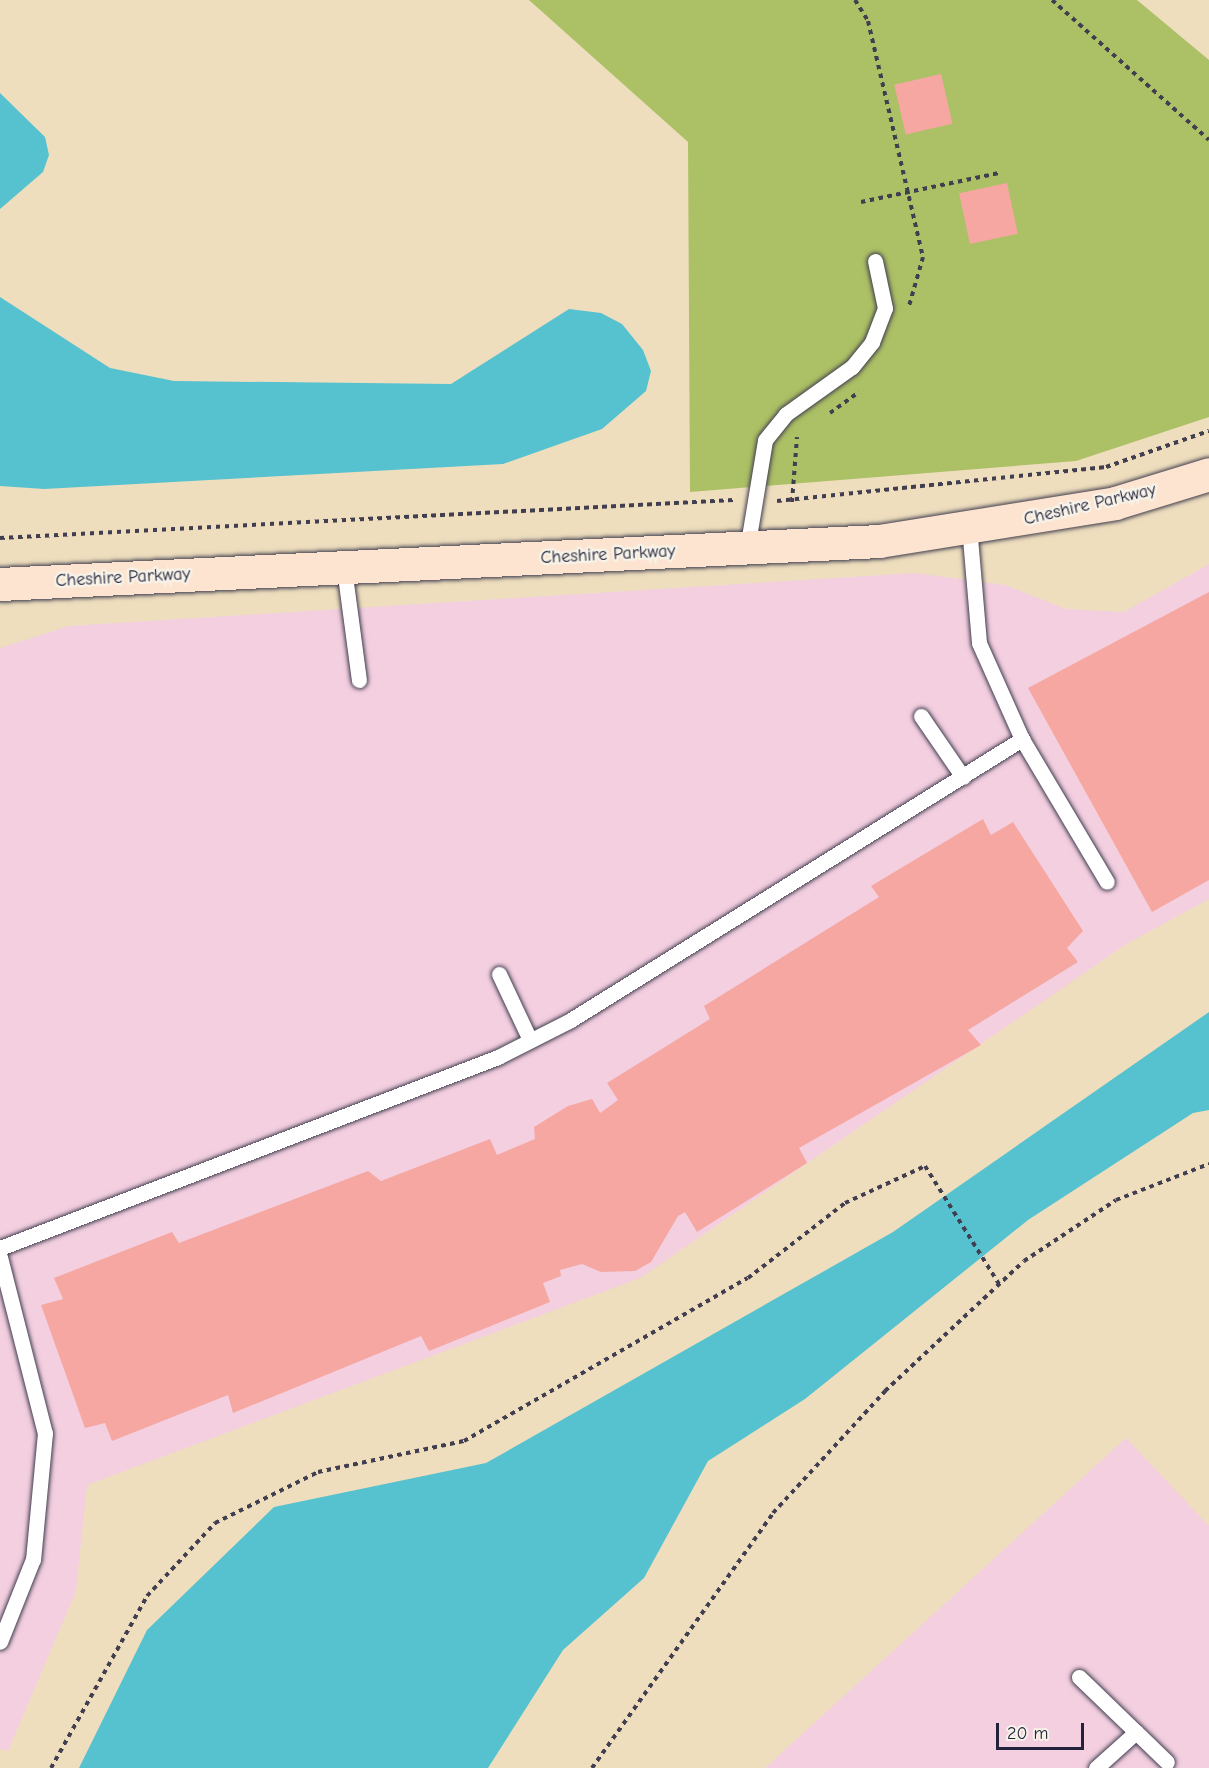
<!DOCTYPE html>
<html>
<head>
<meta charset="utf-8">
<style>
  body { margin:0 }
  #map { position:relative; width:1209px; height:1768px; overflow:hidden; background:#eedebe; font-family:"Comic Neue",sans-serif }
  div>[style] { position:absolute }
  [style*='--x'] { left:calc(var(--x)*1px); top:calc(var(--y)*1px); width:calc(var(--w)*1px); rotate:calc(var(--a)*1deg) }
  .built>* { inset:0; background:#f3cfe0 }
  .green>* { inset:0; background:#acc065 }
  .water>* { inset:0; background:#56c2cf }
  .building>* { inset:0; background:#f6a7a1; transform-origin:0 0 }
  .path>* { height:4px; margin-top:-2px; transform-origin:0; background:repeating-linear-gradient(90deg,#413e4f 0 4.5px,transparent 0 9px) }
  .roads { filter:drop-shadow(0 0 2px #413e4f) drop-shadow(0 0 2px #413e4f) }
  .lane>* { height:15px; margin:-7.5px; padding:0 7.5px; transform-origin:7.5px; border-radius:7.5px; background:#fff }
  .secondary>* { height:33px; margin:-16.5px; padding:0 16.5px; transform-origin:16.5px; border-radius:16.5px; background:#fde4d0 }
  span { translate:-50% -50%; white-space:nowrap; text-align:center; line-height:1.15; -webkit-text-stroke:5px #f7f3e8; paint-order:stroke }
  .street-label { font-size:18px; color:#22223b }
  .scale { position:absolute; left:996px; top:1723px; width:88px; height:27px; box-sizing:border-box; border:3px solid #22223b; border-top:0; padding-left:8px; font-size:18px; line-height:21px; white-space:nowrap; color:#22223b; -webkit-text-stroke:4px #f7f3e8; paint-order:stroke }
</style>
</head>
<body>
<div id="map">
  <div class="built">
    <div style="clip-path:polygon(1209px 564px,1209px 899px,1128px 943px,640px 1278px,87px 1485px,76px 1591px,8px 1751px,0 1749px,0 648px,69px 626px,915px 573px,1005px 585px,1066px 609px,1124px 612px)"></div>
    <div style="clip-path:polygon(1126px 1438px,1209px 1526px,1209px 1768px,765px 1768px)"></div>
  </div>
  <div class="green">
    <div style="clip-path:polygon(529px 0,1137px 0,1209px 60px,1209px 417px,1076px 461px,690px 492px,688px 142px)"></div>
  </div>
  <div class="water">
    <div style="clip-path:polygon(0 93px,45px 137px,49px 155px,43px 172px,0 209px)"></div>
    <div style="clip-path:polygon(0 297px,110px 368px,174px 381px,451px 384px,569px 309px,601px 313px,622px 324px,643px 350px,651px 371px,646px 391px,602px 429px,503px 464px,44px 489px,0 486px)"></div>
    <div style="clip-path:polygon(1209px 1012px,1209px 1110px,1193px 1113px,1028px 1220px,805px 1399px,708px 1461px,644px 1578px,563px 1650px,488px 1768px,79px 1768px,147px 1630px,274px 1507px,486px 1463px,893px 1232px)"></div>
  </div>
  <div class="building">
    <div style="left:941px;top:74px;width:51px;height:48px;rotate:77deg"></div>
    <div style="left:1007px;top:183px;width:52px;height:49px;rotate:78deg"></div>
    <div style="clip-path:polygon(1209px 592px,1209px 880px,1152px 912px,1028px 688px)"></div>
    <div style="clip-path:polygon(983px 819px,991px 835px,1013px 822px,1083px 931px,1067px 948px,1078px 962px,968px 1030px,981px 1045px,799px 1148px,807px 1163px,697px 1232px,685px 1212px,678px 1216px,651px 1262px,635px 1271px,601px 1272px,582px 1264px,560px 1270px,561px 1276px,543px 1283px,550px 1302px,429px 1351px,421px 1336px,233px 1413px,228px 1395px,112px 1441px,105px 1423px,85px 1428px,41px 1305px,63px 1299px,54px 1278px,172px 1232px,179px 1243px,368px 1171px,381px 1181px,490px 1139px,497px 1155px,535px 1139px,534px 1127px,568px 1106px,592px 1099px,600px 1113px,618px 1100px,607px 1083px,710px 1019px,704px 1006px,879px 897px,871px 886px)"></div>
  </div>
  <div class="path">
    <div style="--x:855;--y:0;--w:25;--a:58"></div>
    <div style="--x:868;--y:21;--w:242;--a:76.9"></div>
    <div style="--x:923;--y:257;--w:51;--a:105.9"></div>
    <div style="--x:1052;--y:0;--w:210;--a:41.7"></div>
    <div style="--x:861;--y:202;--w:141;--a:-11.9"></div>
    <div style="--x:830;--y:413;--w:36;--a:-36"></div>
    <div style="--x:777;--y:501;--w:331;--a:-5.9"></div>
    <div style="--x:1106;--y:467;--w:109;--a:-19.3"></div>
    <div style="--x:792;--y:502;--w:65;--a:-85.6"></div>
    <div style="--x:0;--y:538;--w:734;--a:-2.97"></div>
    <div style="--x:51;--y:1768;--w:197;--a:-60.8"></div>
    <div style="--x:147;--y:1596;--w:100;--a:-47"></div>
    <div style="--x:215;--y:1523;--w:115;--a:-26.3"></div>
    <div style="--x:318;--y:1472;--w:149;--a:-12"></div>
    <div style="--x:464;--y:1441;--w:327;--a:-29.9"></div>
    <div style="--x:748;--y:1278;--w:123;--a:-37.7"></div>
    <div style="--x:845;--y:1203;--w:88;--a:-24.8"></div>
    <div style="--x:925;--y:1166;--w:139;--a:57.9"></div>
    <div style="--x:592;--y:1768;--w:313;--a:-54.6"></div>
    <div style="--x:773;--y:1513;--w:166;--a:-47.4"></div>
    <div style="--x:885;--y:1391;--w:190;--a:-43.1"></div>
    <div style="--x:1024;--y:1261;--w:110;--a:-33.5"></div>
    <div style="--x:1116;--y:1200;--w:100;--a:-21.2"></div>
  </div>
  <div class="roads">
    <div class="lane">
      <div style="--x:969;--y:526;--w:117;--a:85.1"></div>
      <div style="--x:979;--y:643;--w:105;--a:65.9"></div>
      <div style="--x:1022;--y:739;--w:166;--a:59.3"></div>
      <div style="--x:747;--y:549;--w:110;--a:-80.6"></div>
      <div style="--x:765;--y:440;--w:33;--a:-51"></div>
      <div style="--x:786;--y:414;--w:81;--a:-35.5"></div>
      <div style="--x:852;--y:367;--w:32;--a:-51"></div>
      <div style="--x:872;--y:342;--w:36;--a:-69"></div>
      <div style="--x:885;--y:308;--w:48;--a:-102"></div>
      <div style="--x:344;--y:568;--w:113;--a:82.4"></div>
      <div style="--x:921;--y:716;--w:74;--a:55.5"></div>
      <div style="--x:499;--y:974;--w:73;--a:64.8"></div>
      <div style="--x:0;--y:1248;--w:533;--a:-20.98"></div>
      <div style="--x:498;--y:1057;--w:80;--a:-26.9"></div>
      <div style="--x:569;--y:1021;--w:534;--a:-31.9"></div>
      <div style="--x:0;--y:1257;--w:182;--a:75.7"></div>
      <div style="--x:45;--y:1433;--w:127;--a:95.4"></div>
      <div style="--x:33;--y:1559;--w:89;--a:111.7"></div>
      <div style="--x:1079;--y:1677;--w:79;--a:44"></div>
      <div style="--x:1136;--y:1732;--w:54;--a:138"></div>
      <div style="--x:1136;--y:1732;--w:43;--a:44.1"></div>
    </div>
    <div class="secondary">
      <div style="--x:0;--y:584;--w:880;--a:-2.8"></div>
      <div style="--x:879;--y:541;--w:239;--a:-9.1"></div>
      <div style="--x:1115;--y:503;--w:98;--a:-17.1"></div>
    </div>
  </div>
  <div class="street-label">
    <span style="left:1090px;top:505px;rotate:-13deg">Cheshire Parkway</span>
    <span style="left:608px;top:555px;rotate:-3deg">Cheshire Parkway</span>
    <span style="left:123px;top:578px;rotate:-3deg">Cheshire Parkway</span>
  </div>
  <div class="scale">20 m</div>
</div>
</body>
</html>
